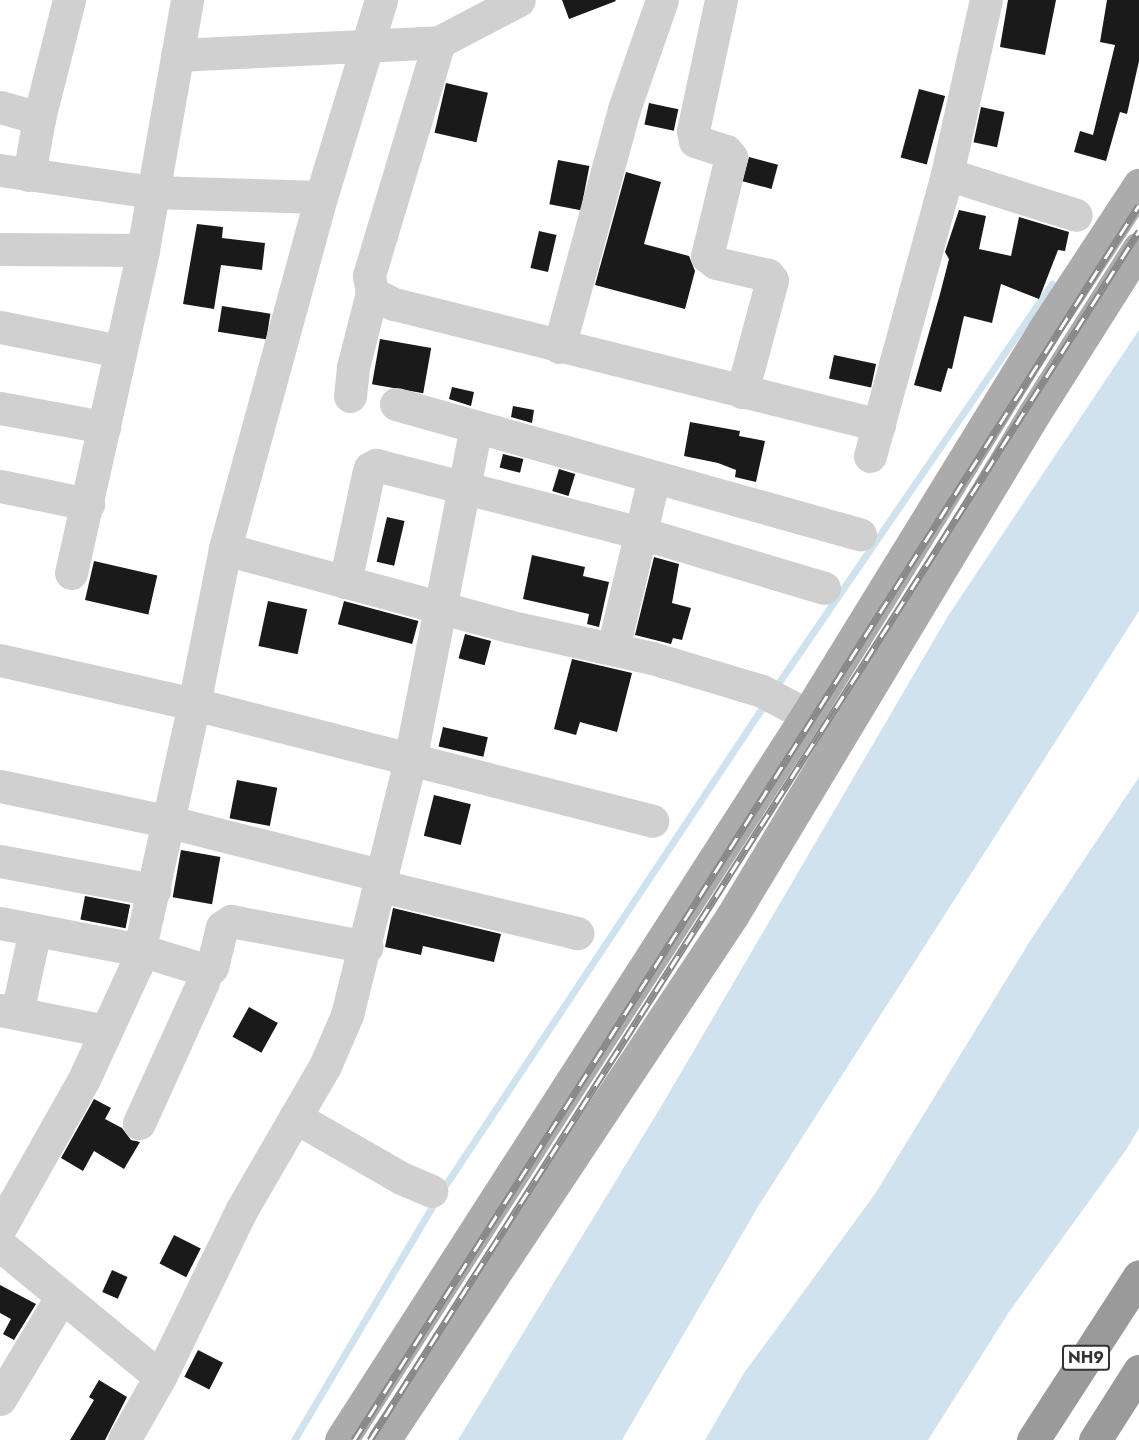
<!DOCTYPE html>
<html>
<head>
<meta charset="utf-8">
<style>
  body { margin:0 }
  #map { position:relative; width:1139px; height:1440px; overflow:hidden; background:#fff; font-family:Jost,sans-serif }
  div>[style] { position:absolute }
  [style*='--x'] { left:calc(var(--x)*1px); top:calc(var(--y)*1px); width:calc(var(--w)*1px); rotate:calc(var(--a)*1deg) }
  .water>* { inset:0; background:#cfe2ee }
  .stream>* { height:7px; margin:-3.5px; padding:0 3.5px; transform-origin:3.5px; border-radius:3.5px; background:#cfe2ee }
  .building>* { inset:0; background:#1a1a1a; transform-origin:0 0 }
  .minor>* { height:33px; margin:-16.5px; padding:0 16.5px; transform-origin:16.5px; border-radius:16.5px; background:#d0d0d0 }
  .major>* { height:33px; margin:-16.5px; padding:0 16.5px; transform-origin:16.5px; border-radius:16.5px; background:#ababab }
  .highway>* { height:33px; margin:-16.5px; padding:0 16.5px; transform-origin:16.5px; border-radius:16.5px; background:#9a9a9a }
  .rail>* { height:7px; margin-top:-3.5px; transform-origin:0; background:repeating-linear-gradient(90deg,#fff 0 14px,#888 0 28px); box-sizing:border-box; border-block:2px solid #888 }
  span { translate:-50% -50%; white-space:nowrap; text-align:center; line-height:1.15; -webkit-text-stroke:6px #fff; paint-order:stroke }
  .shield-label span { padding:2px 4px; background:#fff; border:2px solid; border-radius:4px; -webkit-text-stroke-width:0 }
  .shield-label { font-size:16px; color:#333; font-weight:700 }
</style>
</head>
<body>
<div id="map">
  <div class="water">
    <div style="clip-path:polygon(1139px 330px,1139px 611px,759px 1205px,622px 1440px,458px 1440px,662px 1105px,948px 616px)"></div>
    <div style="clip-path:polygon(1139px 777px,1139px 1128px,1126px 1150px,1009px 1312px,928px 1440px,705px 1440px,744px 1373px,875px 1194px,1030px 941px)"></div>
  </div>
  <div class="stream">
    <div style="--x:775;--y:688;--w:490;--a:-55.6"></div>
    <div style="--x:442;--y:1190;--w:586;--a:-56.42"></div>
    <div style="--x:294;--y:1440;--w:279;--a:-59.4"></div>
  </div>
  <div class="building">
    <div style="clip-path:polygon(562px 0,615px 0,616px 1px,569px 19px)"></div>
    <div style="clip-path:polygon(1008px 0,1056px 0,1045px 55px,1000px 47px)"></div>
    <div style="clip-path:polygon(1107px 0,1139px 0,1139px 61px,1127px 114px,1120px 112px,1106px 161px,1074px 152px,1080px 131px,1093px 135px,1115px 45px,1100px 42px)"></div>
    <div style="left:446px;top:83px;width:43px;height:51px;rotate:13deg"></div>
    <div style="left:919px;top:89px;width:27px;height:71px;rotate:15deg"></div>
    <div style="left:649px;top:103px;width:30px;height:22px;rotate:12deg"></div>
    <div style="left:981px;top:107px;width:24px;height:36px;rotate:12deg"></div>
    <div style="left:749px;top:157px;width:30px;height:25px;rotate:15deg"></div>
    <div style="left:558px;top:160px;width:32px;height:45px;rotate:11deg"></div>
    <div style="clip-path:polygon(626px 172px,661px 182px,644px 244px,689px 256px,695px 271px,685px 309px,595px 285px)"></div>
    <div style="clip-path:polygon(959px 210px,986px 216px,979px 249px,1011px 256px,1019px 217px,1069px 232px,1065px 251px,1058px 250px,1039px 299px,1001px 284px,992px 323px,964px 316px,952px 369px,948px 368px,941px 392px,914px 385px,940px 294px,949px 259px,945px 252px)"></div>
    <div style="clip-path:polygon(197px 224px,223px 227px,222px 238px,265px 243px,262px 270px,221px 265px,214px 309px,183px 304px)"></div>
    <div style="left:539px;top:231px;width:18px;height:38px;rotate:13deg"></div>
    <div style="left:222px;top:306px;width:49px;height:26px;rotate:9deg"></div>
    <div style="left:380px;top:339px;width:52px;height:46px;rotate:10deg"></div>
    <div style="left:834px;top:355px;width:43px;height:24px;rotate:12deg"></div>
    <div style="clip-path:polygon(452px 387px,474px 392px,471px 406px,449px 399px)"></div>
    <div style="clip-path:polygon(513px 406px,534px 410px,532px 423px,511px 417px)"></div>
    <div style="clip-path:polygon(690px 422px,740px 431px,739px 436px,765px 441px,756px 482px,735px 477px,736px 470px,718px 463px,684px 456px)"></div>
    <div style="left:503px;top:454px;width:21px;height:14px;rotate:14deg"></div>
    <div style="left:559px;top:469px;width:17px;height:23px;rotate:17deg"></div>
    <div style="left:387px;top:517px;width:18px;height:46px;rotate:13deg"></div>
    <div style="clip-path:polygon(532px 555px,585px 567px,583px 576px,609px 582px,599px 627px,587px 624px,589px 614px,523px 599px)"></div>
    <div style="clip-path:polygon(654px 557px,679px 564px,672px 603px,691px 608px,682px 640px,673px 638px,671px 644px,635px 635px)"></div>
    <div style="left:94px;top:561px;width:65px;height:40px;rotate:13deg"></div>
    <div style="left:268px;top:601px;width:40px;height:46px;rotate:12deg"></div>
    <div style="left:344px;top:601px;width:77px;height:24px;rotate:15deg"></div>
    <div style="left:465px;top:634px;width:27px;height:25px;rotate:15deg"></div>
    <div style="clip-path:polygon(572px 659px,632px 673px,617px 732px,580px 722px,576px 735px,554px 729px)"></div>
    <div style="left:443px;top:727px;width:46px;height:20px;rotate:13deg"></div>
    <div style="left:237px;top:780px;width:41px;height:39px;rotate:11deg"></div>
    <div style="left:434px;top:795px;width:38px;height:42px;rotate:14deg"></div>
    <div style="left:181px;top:850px;width:40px;height:48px;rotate:10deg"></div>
    <div style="left:85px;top:896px;width:46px;height:24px;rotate:11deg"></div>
    <div style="clip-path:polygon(393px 908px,501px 934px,494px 962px,423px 946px,421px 955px,385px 947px)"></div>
    <div style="left:249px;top:1007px;width:33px;height:34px;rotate:29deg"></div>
    <div style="clip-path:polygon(94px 1099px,111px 1108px,105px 1119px,122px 1128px,131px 1140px,140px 1142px,124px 1169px,94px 1151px,83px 1171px,61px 1158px)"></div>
    <div style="left:174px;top:1235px;width:30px;height:32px;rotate:27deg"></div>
    <div style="left:112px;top:1270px;width:17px;height:24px;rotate:24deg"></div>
    <div style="clip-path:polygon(0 1285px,36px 1304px,14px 1340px,3px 1334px,11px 1319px,0 1313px)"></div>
    <div style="left:198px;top:1350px;width:28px;height:30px;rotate:27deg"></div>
    <div style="clip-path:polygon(99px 1380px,127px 1397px,105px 1440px,70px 1440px,94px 1400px,89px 1397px)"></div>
  </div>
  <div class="minor">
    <div style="--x:381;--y:0;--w:206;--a:106.9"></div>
    <div style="--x:321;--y:197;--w:365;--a:105.3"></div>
    <div style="--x:225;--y:549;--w:158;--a:101.3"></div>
    <div style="--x:194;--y:704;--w:473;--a:14.3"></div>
    <div style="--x:721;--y:0;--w:134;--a:102.1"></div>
    <div style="--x:693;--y:131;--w:10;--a:79"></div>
    <div style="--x:695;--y:141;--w:33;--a:18"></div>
    <div style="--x:726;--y:151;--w:8;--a:50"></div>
    <div style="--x:731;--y:157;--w:102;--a:103.6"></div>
    <div style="--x:707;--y:256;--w:11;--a:38"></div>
    <div style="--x:716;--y:263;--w:53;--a:13"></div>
    <div style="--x:768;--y:275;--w:6;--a:51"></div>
    <div style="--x:772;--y:280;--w:116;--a:105"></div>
    <div style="--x:439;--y:42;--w:244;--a:106.7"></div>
    <div style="--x:369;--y:276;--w:17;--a:80"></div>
    <div style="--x:372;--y:293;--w:25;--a:27"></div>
    <div style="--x:394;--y:304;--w:500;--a:14"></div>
    <div style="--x:177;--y:55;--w:262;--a:-2.8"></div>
    <div style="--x:439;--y:42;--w:90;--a:-27.7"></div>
    <div style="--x:0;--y:107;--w:41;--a:15.8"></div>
    <div style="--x:0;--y:170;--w:154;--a:8.2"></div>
    <div style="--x:152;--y:192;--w:169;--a:1.7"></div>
    <div style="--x:947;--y:174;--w:135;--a:17.6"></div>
    <div style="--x:29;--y:175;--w:58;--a:-80"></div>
    <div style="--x:39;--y:118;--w:122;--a:-75.7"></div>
    <div style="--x:0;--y:249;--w:143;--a:0.4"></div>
    <div style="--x:0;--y:327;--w:121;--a:11.4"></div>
    <div style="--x:559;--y:347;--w:247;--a:-74.7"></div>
    <div style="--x:624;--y:109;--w:115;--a:-70.8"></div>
    <div style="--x:350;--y:396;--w:29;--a:-84"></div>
    <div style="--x:353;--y:367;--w:76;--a:-75.6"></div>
    <div style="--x:396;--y:404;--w:482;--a:15.7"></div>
    <div style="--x:0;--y:408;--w:106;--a:10.4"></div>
    <div style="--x:870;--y:456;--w:292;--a:-74.7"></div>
    <div style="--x:947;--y:174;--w:178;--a:-77.4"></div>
    <div style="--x:0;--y:486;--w:90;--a:11.6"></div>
    <div style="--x:225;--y:549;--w:293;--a:15.2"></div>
    <div style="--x:508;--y:626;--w:148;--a:12.5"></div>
    <div style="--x:652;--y:658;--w:115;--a:16.7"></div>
    <div style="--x:762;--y:691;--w:51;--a:28.1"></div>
    <div style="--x:71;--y:573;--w:331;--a:-77.4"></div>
    <div style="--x:143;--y:250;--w:254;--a:-80"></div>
    <div style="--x:345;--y:582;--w:109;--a:-77.9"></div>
    <div style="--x:368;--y:475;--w:7;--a:-74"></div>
    <div style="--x:370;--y:468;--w:7;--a:-27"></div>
    <div style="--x:376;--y:465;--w:274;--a:14.4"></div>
    <div style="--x:641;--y:533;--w:191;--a:16.7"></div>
    <div style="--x:613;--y:648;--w:176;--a:-76.5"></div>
    <div style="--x:0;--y:660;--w:199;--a:12.8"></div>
    <div style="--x:194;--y:704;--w:268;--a:102.5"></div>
    <div style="--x:136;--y:966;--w:124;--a:114.7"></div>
    <div style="--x:84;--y:1079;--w:171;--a:119.4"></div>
    <div style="--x:0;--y:786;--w:170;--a:11.9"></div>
    <div style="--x:166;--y:821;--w:224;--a:14.2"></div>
    <div style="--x:0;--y:861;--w:157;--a:10.7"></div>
    <div style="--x:381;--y:886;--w:202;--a:13.5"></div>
    <div style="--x:0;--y:923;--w:143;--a:10.9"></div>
    <div style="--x:140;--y:950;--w:65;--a:17"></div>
    <div style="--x:202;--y:969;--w:13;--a:86"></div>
    <div style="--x:203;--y:982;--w:155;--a:114.4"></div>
    <div style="--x:204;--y:975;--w:11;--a:-45"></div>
    <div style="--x:212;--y:967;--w:41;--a:-76"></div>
    <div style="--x:222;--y:927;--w:11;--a:-34"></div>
    <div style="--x:231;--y:921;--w:138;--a:10.8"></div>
    <div style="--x:0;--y:1010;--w:108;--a:11.2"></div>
    <div style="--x:17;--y:1013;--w:85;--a:-77.8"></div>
    <div style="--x:295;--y:1117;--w:122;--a:29.9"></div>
    <div style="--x:401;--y:1178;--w:33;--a:23"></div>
    <div style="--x:0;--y:1245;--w:207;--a:39.5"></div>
    <div style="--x:0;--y:1399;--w:120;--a:-59"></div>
    <div style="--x:124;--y:1440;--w:73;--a:-60.3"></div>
    <div style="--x:160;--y:1377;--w:187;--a:-64"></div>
    <div style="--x:242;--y:1209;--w:165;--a:-59.9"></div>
    <div style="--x:325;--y:1066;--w:56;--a:-66.7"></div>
    <div style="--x:347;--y:1015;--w:263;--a:-76.1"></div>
    <div style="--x:410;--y:760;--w:339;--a:-78.8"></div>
  </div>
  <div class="major">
    <div style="--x:341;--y:1440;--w:862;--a:-57.27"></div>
    <div style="--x:807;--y:715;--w:451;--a:-58.4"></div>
    <div style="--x:1043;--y:331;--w:175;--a:-56.7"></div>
    <div style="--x:384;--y:1440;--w:629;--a:-56.41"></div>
    <div style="--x:732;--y:916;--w:586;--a:-58.97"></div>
    <div style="--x:1034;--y:414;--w:196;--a:-57.7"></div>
  </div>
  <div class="highway">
    <div style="--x:1033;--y:1440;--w:195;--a:-57.1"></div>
    <div style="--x:1095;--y:1440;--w:82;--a:-57.5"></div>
  </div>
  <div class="rail">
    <div style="--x:354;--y:1440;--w:1463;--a:-57.56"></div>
    <div style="--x:370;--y:1440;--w:1433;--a:-57.54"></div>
  </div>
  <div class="shield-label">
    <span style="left:1086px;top:1358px">NH9</span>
  </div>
</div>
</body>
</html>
